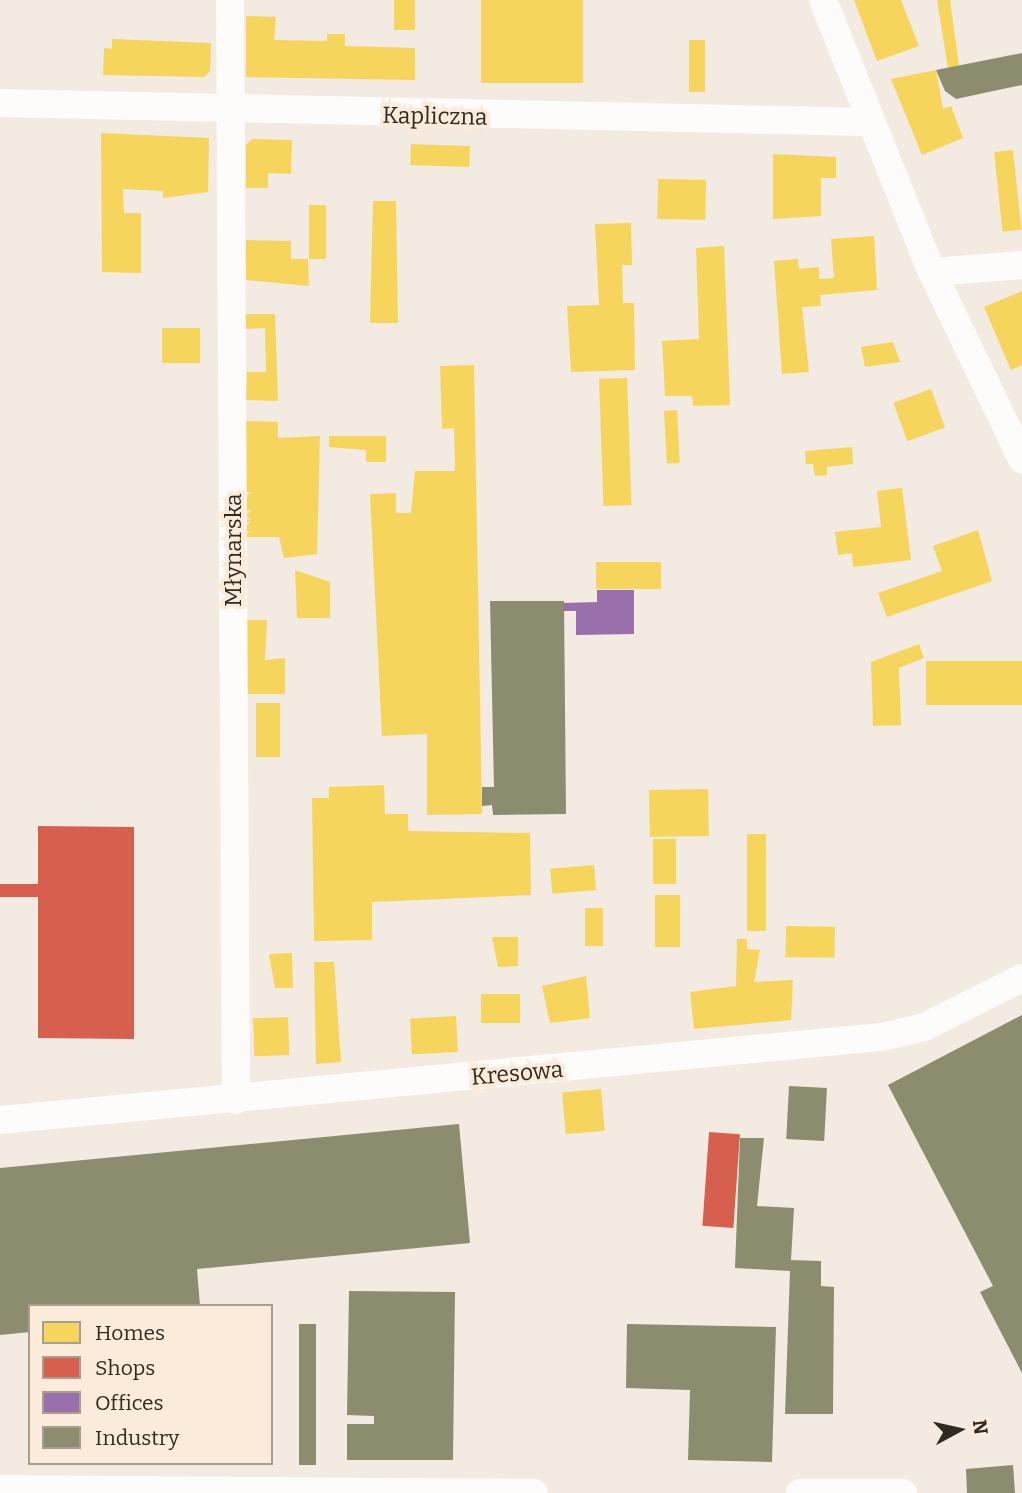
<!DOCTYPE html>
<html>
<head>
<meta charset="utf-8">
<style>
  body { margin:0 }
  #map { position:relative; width:1022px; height:1493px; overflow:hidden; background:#f3eae1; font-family:Bitter,serif }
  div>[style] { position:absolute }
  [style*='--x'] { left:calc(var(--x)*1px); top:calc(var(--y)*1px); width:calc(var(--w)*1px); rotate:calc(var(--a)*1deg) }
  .homes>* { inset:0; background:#f6d55c; transform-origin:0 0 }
  .shops>* { inset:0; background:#d6604d; transform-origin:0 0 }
  .offices>* { inset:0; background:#9970ab }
  .industry>* { inset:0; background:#8c8c6e; transform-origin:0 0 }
  .minor>* { height:28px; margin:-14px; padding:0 14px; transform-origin:14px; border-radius:14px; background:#fdfcfa }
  span { translate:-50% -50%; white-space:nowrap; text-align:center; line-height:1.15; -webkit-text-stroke:7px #faebda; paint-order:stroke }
  .street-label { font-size:23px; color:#2f2a23 }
  .legend { position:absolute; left:28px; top:1304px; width:245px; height:161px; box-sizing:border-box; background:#faebda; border:2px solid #a99e91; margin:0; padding:9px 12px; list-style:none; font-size:21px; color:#2f2a23 }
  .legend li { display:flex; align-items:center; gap:14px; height:35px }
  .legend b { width:35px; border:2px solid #a99e91 }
  .north { position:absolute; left:924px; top:1395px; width:70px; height:70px; -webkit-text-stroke:5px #faebda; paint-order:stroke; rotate:82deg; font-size:19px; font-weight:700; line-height:28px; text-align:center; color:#2f2a23 }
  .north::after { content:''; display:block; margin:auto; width:24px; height:32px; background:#2f2a23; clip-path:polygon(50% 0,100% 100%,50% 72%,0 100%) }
</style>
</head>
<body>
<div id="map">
  <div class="homes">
    <div style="left:394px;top:0;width:21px;height:30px"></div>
    <div style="left:481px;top:0;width:102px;height:83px"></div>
    <div style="clip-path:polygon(854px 0,901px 0,919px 46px,877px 61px)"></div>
    <div style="clip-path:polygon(937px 0,950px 0,959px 66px,948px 68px)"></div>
    <div style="clip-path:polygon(246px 16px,276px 17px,274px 40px,327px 41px,327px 34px,345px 34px,345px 46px,415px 48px,415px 80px,246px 77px)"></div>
    <div style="clip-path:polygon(112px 39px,211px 43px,210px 71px,204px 77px,103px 75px,104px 48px,112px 49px)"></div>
    <div style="left:689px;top:40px;width:16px;height:52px"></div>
    <div style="clip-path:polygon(936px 70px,943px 109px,951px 106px,963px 138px,922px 155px,891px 79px)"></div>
    <div style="clip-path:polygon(101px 133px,209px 138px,208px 192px,163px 198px,163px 191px,123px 189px,124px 213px,141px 213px,141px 273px,102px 272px)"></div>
    <div style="clip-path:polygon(252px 139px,292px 140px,291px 174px,268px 173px,268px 188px,246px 188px,246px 145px)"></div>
    <div style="left:411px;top:144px;width:59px;height:21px;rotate:2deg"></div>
    <div style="left:1013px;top:150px;width:80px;height:19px;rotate:84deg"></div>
    <div style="clip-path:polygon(773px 154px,836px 157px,836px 178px,821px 178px,821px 216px,773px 219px)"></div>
    <div style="left:658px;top:179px;width:48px;height:40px;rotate:1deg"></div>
    <div style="clip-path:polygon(373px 201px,396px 201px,398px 323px,370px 323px)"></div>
    <div style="left:309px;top:205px;width:17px;height:54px"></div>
    <div style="clip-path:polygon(631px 223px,632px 265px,622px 265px,623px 303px,634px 303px,635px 370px,571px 372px,567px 306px,599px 305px,595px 224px)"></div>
    <div style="clip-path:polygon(874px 236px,877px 290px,820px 295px,821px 306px,802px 307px,809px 372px,782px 374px,774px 261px,798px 259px,799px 269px,819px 267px,819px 279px,834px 278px,831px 239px)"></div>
    <div style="clip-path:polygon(246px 240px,291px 241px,291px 259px,308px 259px,309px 286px,246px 280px)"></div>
    <div style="clip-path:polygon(724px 246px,730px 405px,693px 406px,692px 396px,665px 396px,662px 341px,699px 339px,696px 248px)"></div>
    <div style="clip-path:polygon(1022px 291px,1022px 365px,1011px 370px,984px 307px)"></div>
    <div style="clip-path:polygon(245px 314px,275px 314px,278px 401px,246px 400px,247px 372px,266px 372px,265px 328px,246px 329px)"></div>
    <div style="left:162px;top:328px;width:38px;height:35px"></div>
    <div style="clip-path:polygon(893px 342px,900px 362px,865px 367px,861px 347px)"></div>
    <div style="clip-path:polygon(474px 365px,482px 814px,427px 815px,427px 734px,382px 736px,370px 494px,396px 493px,396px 513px,411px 513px,415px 471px,455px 471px,454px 428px,442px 429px,440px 366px)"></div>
    <div style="left:627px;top:378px;width:127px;height:28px;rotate:88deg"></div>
    <div style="left:931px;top:389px;width:41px;height:40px;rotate:70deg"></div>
    <div style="left:677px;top:410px;width:53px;height:13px;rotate:87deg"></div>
    <div style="clip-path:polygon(245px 421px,278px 422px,278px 438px,320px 436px,317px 554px,284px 558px,279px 537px,246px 537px)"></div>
    <div style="clip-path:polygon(329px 436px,386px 436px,386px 462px,366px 462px,366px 450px,329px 447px)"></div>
    <div style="clip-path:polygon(852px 447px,853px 464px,827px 467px,827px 475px,815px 476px,813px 464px,806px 464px,805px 451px)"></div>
    <div style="clip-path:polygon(902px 488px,911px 560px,853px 567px,852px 553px,838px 555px,835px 532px,881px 527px,877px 491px)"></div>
    <div style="clip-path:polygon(978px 530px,992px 581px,887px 617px,878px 593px,942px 571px,933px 546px)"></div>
    <div style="left:661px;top:562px;width:27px;height:65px;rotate:90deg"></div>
    <div style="clip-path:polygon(295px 570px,330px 582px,330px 618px,297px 618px)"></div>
    <div style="clip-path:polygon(247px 620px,267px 620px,265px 660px,285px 658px,285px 694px,246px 694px)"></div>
    <div style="clip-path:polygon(919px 644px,924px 658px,899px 668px,901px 725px,873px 726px,871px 662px)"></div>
    <div style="left:1022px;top:661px;width:44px;height:96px;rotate:90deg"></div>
    <div style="left:256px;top:703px;width:24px;height:54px"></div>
    <div style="clip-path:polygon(384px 785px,385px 814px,408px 814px,408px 831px,530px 833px,531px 895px,372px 902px,372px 940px,314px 941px,312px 798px,329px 798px,329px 787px)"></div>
    <div style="left:708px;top:789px;width:47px;height:59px;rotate:89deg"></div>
    <div style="left:747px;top:834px;width:19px;height:97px"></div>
    <div style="left:653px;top:839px;width:23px;height:45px"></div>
    <div style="left:594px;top:865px;width:25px;height:44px;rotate:85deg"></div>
    <div style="left:655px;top:895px;width:25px;height:52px"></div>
    <div style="left:585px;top:908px;width:18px;height:38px"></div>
    <div style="left:786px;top:926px;width:49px;height:31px;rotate:1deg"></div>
    <div style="clip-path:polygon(492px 937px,518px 937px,518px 966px,498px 967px)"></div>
    <div style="clip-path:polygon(737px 939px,747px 939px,747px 949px,760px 950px,754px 982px,793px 980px,791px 1020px,694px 1029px,690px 992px,736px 986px)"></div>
    <div style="clip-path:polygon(292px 953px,293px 988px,275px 988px,269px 954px)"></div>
    <div style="clip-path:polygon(314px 962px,334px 962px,341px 1062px,316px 1064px)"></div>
    <div style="clip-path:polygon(586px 976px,590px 1018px,550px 1023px,542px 986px)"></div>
    <div style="left:520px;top:994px;width:29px;height:39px;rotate:90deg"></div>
    <div style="left:456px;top:1016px;width:36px;height:46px;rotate:87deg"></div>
    <div style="left:288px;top:1017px;width:38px;height:35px;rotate:88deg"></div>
    <div style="left:601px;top:1089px;width:42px;height:39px;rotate:85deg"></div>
  </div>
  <div class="shops">
    <div style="clip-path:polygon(38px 826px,134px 827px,134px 1039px,38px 1038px,38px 897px,0 897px,0 884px,38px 884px)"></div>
    <div style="left:709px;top:1132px;width:31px;height:94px;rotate:4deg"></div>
  </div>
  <div class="offices">
    <div style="clip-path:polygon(597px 590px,634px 590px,634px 634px,576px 635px,576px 611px,564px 611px,564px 603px,597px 602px)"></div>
  </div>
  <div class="industry">
    <div style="clip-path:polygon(1022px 53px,1022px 85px,956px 99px,945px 91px,936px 70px)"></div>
    <div style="clip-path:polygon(490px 601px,564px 601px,566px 814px,493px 815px,492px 805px,482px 806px,482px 787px,494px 787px)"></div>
    <div style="clip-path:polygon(1022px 1015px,1022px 1373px,980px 1292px,993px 1286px,888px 1085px)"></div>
    <div style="left:789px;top:1086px;width:38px;height:53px;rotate:3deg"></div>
    <div style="clip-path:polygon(459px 1124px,470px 1243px,197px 1269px,200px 1306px,30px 1306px,30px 1332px,0 1335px,0 1168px)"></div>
    <div style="clip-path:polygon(740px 1138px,764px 1138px,757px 1206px,794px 1208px,791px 1260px,821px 1261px,821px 1286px,834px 1287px,833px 1414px,785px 1414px,790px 1271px,735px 1268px)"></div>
    <div style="clip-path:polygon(349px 1291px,455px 1292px,453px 1460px,347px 1460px,347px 1424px,374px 1424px,374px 1416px,347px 1415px)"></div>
    <div style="left:299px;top:1324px;width:17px;height:141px"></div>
    <div style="clip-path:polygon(627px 1324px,776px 1327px,772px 1462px,688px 1460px,690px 1390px,626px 1388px)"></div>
    <div style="clip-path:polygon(1013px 1465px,1015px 1493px,967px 1493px,966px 1469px)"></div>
  </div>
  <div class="minor">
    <div style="--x:230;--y:0;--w:1100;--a:89.69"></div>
    <div style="--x:823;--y:0;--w:293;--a:68.2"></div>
    <div style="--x:932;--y:272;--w:208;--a:64.3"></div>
    <div style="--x:0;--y:103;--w:869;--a:1.25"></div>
    <div style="--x:932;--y:272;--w:90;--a:-4.4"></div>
    <div style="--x:0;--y:1120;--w:886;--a:-5.38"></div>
    <div style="--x:882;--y:1037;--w:43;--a:-13.4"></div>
    <div style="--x:924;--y:1027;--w:110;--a:-26.6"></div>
    <div style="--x:0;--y:1489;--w:534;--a:0.43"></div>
    <div style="--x:800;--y:1493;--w:103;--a:0"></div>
  </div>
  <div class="street-label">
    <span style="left:435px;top:116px;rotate:1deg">Kapliczna</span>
    <span style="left:233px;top:550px;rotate:-90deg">Młynarska</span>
    <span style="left:517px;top:1073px;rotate:-5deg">Kresowa</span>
  </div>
  <ul class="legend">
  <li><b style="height:19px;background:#f6d55c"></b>Homes</li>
  <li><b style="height:19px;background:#d6604d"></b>Shops</li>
  <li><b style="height:19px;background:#9970ab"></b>Offices</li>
  <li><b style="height:19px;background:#8c8c6e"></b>Industry</li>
  </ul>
  <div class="north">N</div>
</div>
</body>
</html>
